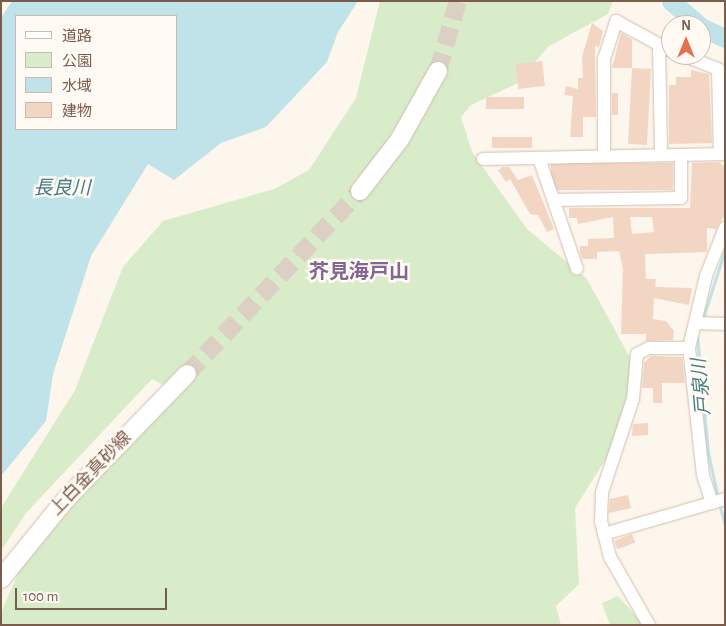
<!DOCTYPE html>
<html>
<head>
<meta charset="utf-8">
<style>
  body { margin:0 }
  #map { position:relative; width:726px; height:626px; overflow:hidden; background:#fdf6ec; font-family:"Alegreya Sans","Noto Sans JP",sans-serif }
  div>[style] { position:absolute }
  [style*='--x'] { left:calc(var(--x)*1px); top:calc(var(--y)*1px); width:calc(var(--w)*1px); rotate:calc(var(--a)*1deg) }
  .green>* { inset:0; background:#d8ecc9 }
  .water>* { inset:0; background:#bfe3e8 }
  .stream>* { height:3px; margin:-1.5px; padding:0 1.5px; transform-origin:1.5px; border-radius:1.5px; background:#bfe3e8 }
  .river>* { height:19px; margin:-9.5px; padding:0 9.5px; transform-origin:9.5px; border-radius:9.5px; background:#bfe3e8 }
  .building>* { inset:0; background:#f3d5c3; transform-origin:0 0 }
  .secondary-tunnel>* { height:18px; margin-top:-9px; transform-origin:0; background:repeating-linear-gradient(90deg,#dcd0c4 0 18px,transparent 0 27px) }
  .roads { filter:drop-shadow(0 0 1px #d1beb0) drop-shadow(0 0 1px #d1beb0) }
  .minor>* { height:12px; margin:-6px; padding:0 6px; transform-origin:6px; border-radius:6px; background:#fff }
  .secondary>* { height:18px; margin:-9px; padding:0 9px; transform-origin:9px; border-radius:9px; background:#fff }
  span { translate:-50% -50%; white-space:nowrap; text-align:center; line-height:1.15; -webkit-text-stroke:5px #fffaf3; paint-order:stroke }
  .street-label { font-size:18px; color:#7a5c4d }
  .water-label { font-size:19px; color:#437c86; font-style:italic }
  .quarter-label { font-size:20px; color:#846695; font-weight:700 }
  .frame { position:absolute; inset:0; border:2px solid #7a5c4d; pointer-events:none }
  .legend { position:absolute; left:15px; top:15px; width:162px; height:115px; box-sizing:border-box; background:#fffaf3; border:1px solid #cabbb1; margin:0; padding:6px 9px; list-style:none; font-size:15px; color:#7a5c4d }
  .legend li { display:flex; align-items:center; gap:10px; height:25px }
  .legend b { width:25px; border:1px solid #cabbb1 }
  .north { position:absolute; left:661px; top:15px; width:50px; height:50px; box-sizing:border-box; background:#fffaf3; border:1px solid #cabbb1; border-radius:50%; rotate:0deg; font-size:14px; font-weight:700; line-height:20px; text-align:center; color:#7a5c4d }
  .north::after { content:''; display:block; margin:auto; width:18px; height:22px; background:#e76f51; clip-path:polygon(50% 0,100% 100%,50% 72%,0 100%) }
  .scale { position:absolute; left:15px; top:588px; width:152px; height:22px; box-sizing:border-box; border:2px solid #7a5c4d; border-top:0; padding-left:6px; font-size:15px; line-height:18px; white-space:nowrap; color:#7a5c4d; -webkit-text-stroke:4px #fffaf3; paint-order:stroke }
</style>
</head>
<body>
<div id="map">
  <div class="green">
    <div style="clip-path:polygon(380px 1px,613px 1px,608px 14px,549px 46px,516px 84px,471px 105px,461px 117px,472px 152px,527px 229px,587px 279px,633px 363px,634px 401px,614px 446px,575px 508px,579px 584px,556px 606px,561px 625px,1px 625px,1px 613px,22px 564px,112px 462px,169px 388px,152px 379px,26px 513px,1px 551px,1px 508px,75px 390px,123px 267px,163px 221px,274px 189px,309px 170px,356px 98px)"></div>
    <div style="clip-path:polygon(618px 596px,644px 625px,610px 625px,602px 603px)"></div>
  </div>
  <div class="water">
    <div style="clip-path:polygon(evenodd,12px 1px,358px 1px,338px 32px,327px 62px,266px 127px,221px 143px,174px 180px,148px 164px,91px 256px,53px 374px,46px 421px,1px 476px,1px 18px,12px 1px,16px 16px,176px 16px,176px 129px,16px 129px,16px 16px)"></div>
  </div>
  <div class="stream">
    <div style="--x:702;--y:321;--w:75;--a:-72.1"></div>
    <div style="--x:697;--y:336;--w:118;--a:84.6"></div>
    <div style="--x:708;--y:453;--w:46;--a:77.5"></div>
    <div style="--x:719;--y:504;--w:22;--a:74"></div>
  </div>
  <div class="river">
    <div style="--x:671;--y:1;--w:37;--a:41"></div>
    <div style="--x:701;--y:27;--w:26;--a:25"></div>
  </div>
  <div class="building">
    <div style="clip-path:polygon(592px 23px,603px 31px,599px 47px,595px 46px,596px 117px,583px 117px,583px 137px,570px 137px,573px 96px,564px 95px,566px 86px,578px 89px,578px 78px,583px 78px,582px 57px)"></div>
    <div style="clip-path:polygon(621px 33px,632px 39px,632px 68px,612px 68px)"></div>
    <div style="left:542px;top:61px;width:25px;height:27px;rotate:83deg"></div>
    <div style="left:632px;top:68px;width:19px;height:76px;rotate:3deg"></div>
    <div style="clip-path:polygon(691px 70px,709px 74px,712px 143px,669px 144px,669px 85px,676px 85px,676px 77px,691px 77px)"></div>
    <div style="left:612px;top:93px;width:6px;height:22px"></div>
    <div style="left:486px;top:97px;width:38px;height:12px"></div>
    <div style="left:532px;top:137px;width:11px;height:40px;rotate:90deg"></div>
    <div style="clip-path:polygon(evenodd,719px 162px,725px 167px,725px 215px,716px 229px,707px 228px,707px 252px,645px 254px,646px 279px,656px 279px,655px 287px,692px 288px,689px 305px,654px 298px,653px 319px,666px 321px,674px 331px,673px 340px,646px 341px,646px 334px,621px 334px,623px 269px,619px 251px,597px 252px,597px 259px,582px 259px,580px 252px,580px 246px,588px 246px,588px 239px,614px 238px,613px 217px,578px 224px,577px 218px,569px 218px,569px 208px,690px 208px,692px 163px,719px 162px,630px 217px,652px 217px,654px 232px,632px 234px,630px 217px)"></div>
    <div style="left:673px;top:163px;width:27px;height:122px;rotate:90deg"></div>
    <div style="clip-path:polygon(503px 167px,509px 167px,518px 180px,532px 175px,554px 229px,547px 232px,538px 215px,530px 214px,510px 179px,506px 182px,498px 170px)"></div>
    <div style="clip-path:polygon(651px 356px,682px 357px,685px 383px,662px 383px,662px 403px,653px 403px,653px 388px,642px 388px,644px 363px)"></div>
    <div style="clip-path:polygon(648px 423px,648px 435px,632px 436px,633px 424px)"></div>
    <div style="clip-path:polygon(628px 495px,631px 508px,609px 513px,610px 499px)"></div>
    <div style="left:632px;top:534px;width:9px;height:19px;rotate:69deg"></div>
  </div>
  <div class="secondary-tunnel">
    <div style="--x:438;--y:71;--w:73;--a:-74.1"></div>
    <div style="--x:187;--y:374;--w:252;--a:-46.6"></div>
  </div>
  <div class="roads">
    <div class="minor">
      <div style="--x:659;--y:46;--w:109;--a:88.9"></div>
      <div style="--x:683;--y:55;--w:38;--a:22"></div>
      <div style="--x:718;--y:69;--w:85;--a:88.7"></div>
      <div style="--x:604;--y:156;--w:97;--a:-90"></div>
      <div style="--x:604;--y:59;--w:40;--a:-72"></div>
      <div style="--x:616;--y:21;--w:63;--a:28.6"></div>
      <div style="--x:539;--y:158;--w:117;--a:71.1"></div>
      <div style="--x:483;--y:159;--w:242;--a:-1.2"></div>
      <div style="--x:553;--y:200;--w:128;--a:-0.9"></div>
      <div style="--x:681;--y:198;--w:43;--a:-90"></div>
      <div style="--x:695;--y:323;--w:30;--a:2"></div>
      <div style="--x:712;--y:503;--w:29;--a:-108"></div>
      <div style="--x:703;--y:475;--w:128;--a:-96.3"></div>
      <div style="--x:689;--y:348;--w:74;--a:-76.7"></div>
      <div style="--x:706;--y:276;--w:52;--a:-68.4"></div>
      <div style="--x:604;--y:534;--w:126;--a:-16.1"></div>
      <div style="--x:649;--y:625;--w:78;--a:-119.8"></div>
      <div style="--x:610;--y:557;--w:37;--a:-104"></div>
      <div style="--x:601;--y:521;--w:29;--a:-88"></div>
      <div style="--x:602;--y:492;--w:98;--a:-71.6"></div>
      <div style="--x:633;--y:399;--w:45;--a:-84.9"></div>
      <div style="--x:637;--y:354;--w:13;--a:-27"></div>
      <div style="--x:649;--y:348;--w:40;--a:0"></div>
    </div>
    <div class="secondary">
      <div style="--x:360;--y:191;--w:66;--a:-52.4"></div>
      <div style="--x:400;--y:139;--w:78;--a:-60.8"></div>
      <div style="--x:1;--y:579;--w:103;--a:-50.9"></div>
      <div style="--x:66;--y:499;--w:174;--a:-45.9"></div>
    </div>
  </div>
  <div class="street-label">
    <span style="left:91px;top:474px;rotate:-46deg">上白金真砂線</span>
  </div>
  <div class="water-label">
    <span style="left:62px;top:189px">長良川</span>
    <span style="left:702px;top:387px;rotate:-95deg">戸泉川</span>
  </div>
  <div class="quarter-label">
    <span style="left:359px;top:272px">芥見海戸山</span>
  </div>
  <div class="frame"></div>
  <ul class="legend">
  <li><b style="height:6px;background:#fff"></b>道路</li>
  <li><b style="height:14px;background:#d8ecc9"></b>公園</li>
  <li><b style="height:14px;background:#bfe3e8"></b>水域</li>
  <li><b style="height:14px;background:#f3d5c3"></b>建物</li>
  </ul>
  <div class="north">N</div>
  <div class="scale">100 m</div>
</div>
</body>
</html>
